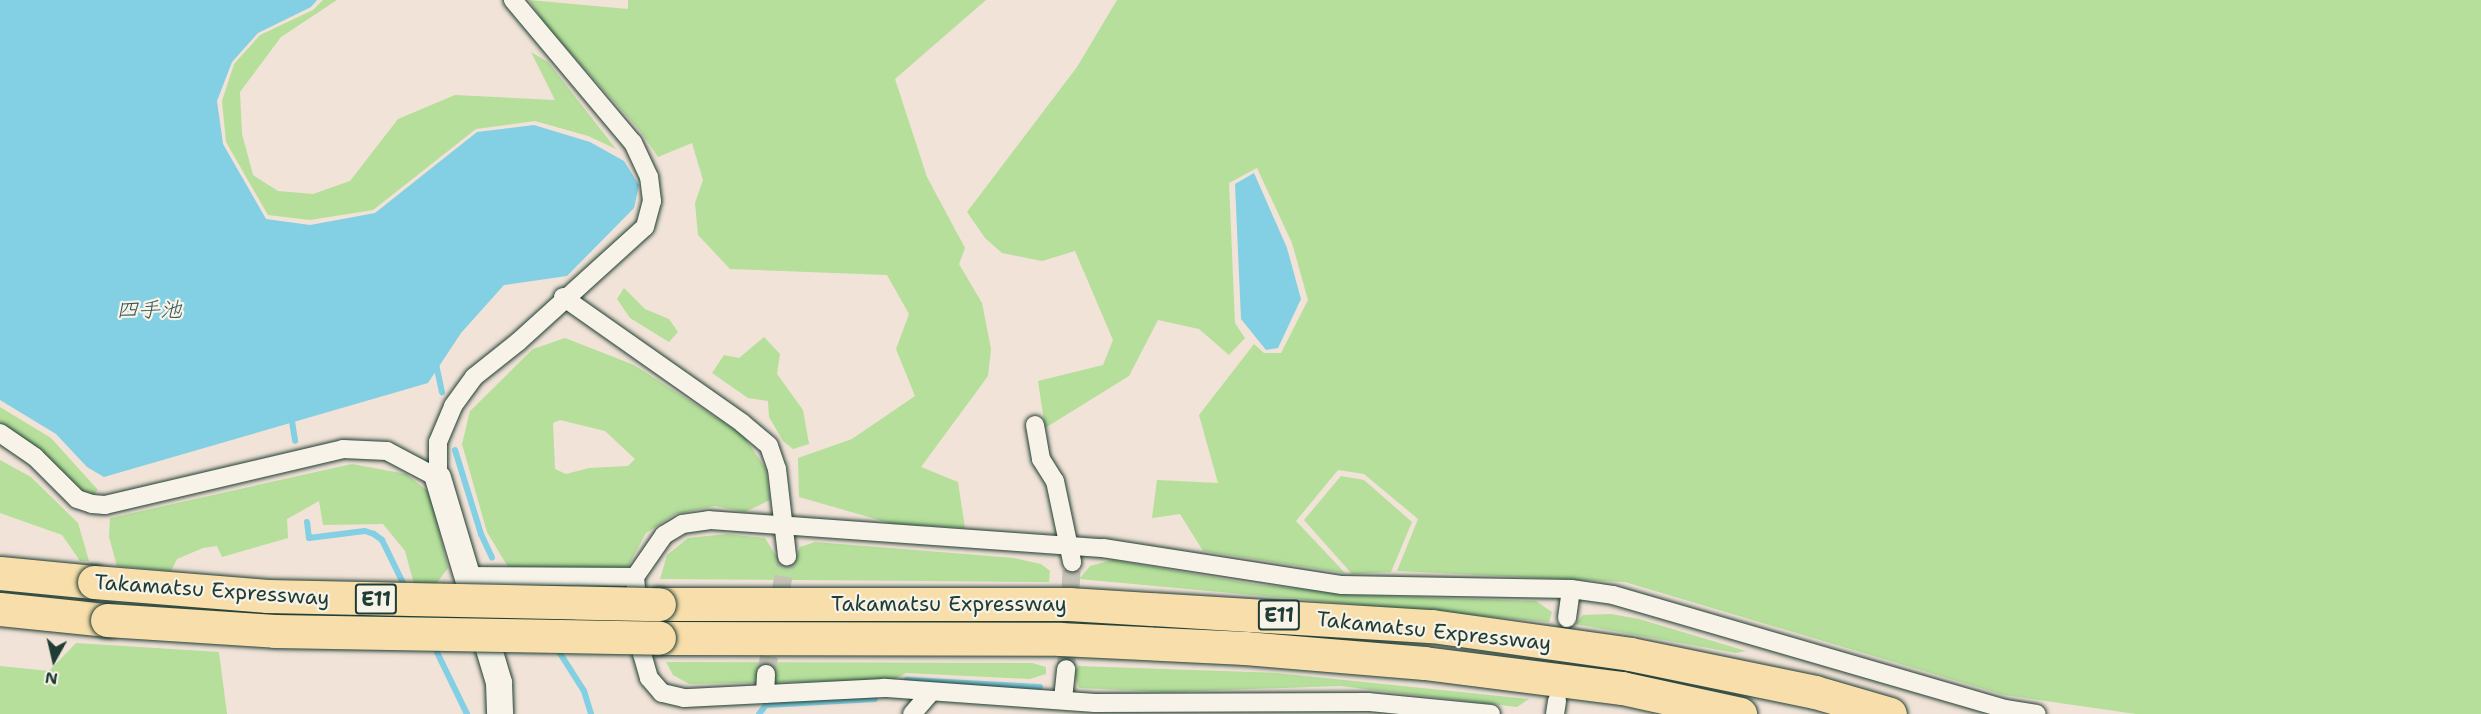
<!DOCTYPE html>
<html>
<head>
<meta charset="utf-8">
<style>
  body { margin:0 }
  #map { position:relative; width:2481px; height:714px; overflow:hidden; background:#f1e3d7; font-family:"Shantell Sans","Klee One",sans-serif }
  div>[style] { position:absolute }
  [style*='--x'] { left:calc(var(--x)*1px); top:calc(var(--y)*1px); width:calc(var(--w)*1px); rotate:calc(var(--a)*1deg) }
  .green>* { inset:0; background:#b5df9b }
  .water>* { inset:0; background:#83cfe3 }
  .stream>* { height:6px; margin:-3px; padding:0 3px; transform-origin:3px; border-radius:3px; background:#83cfe3 }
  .street-tunnel>* { height:18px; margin-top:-9px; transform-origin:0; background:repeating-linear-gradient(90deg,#c7c2b6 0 18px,transparent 0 27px) }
  .roads { filter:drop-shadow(0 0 2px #1f3d34) drop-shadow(0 0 2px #1f3d34) }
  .street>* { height:18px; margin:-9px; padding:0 9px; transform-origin:9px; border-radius:9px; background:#f7f3e8 }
  .secondary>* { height:26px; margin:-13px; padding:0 13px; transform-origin:13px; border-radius:13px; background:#f7f3e8 }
  .highway>* { height:33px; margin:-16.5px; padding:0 16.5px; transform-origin:16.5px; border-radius:16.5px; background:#f8deab }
  .bridges { filter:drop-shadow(0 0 2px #1f3d34) drop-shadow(0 0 2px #1f3d34) }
  .highway-bridge>* { height:33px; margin:-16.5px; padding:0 16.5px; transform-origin:16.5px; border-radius:16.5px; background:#f8deab }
  span { translate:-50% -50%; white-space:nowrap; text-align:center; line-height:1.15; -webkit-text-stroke:4.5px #f7f3e8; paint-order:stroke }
  .shield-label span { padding:2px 4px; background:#f7f3e8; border:2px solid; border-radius:4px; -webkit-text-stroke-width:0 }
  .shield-label { font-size:20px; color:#1f3d34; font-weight:700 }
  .street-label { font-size:21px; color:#1f3d34 }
  .water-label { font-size:22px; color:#335a57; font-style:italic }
  .north { position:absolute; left:24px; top:630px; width:60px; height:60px; -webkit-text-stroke:4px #f7f3e8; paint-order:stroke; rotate:188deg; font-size:16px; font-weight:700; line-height:24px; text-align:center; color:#1f3d34 }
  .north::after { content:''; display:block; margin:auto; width:21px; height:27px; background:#1f3d34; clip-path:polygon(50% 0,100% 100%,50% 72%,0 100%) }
</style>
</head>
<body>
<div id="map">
  <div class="green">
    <div style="clip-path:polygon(323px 0,337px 0,281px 37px,240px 92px,242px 134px,253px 175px,278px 191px,313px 194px,350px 181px,398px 119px,455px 95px,555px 100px,531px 52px,548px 62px,616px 149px,588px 136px,535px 121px,476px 129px,373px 210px,310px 220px,268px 215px,226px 142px,222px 101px,234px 64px,260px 35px,313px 10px)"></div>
    <div style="clip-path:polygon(529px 0,628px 9px,628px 0,986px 0,895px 79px,927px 177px,965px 248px,959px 264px,982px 303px,991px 349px,988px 376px,921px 467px,958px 482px,965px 528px,893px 524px,799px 497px,798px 458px,852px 439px,915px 396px,896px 349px,909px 314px,887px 275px,730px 269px,698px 235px,695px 203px,703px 180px,692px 143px,658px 157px,641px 132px,545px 24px)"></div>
    <div style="clip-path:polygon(1117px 0,2481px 0,2481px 714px,2136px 714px,2004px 695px,1625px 582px,1397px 571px,1418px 519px,1364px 474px,1338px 470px,1296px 521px,1345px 573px,1203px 551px,1180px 514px,1152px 518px,1157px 480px,1218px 483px,1199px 415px,1254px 344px,1264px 353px,1281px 353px,1308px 300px,1292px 243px,1257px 168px,1229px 183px,1235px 323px,1245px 338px,1229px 355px,1199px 329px,1158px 320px,1129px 376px,1045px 428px,1038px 381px,1103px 365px,1113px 340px,1075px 251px,1042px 261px,1002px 253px,985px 238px,967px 212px,1077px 67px)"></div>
    <div style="clip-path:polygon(624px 288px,645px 309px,669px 319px,678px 332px,669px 342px,630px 318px,617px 299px)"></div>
    <div style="clip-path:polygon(764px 337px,780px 354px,777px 374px,803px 410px,809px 444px,793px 449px,783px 441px,769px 417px,768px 401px,748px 398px,712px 373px,724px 355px,739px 358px)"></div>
    <div style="clip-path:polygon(evenodd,565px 338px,634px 365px,743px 435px,766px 469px,770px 500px,745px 512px,715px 506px,675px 514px,646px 533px,626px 570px,508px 567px,487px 532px,462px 444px,470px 411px,533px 349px,565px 338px,560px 420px,605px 431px,635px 459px,628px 466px,589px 468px,566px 474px,555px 469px,553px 423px,560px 420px)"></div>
    <div style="clip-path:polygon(0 407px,51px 438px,98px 490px,93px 496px,79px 491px,42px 454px,0 423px)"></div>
    <div style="clip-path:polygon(0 460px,31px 477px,78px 523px,89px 561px,80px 561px,62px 535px,0 513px)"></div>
    <div style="clip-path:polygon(352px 464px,406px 474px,430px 493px,448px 568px,436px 584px,414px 584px,405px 551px,383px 524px,323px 525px,319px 501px,287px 519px,288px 538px,222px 557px,217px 546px,203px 548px,177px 559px,171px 571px,117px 566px,109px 537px,110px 518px)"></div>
    <div style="clip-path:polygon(1341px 476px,1364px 480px,1412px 522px,1391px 572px,1352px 574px,1304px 520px)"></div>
    <div style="clip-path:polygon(727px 534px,765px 538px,776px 556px,796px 558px,800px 547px,815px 542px,1014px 558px,1041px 564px,1050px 571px,1049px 582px,660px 579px,667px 555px,688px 538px)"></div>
    <div style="clip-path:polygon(1112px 560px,1253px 584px,1353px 595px,1536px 601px,1552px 612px,1549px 622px,1079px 579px,1090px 566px)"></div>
    <div style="clip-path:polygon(1611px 614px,1639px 619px,1746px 651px,1736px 653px,1575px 624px,1583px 615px)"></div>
    <div style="clip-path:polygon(76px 643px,219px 652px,227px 714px,0 714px,0 666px,49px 671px)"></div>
    <div style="clip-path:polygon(666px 662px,1032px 663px,1046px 667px,1046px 674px,1030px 679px,906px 673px,893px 680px,689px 684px,673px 675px)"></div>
    <div style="clip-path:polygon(1078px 666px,1276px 673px,1529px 699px,1517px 707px,1340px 686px,1165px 692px,1079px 688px,1074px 674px)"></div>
  </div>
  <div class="water">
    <div style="clip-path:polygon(0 0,317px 0,311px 7px,258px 33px,232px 62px,217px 101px,223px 144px,266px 219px,310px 225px,375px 213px,477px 132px,534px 125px,590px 142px,624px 161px,639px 185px,634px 208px,567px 276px,504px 285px,461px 333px,428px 383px,104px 477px,87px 467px,56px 434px,0 400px)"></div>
    <div style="clip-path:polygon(1254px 173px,1287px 248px,1301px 299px,1278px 348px,1266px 350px,1241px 319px,1235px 184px)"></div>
  </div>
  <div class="stream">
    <div style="--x:436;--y:364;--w:29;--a:78"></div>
    <div style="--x:291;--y:415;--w:26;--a:81"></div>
    <div style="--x:455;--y:450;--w:88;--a:72.8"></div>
    <div style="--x:481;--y:534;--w:26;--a:65"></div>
    <div style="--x:307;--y:522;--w:16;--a:83"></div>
    <div style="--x:309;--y:538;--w:56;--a:-7.1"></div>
    <div style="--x:365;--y:531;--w:9;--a:18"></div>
    <div style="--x:374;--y:534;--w:10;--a:37"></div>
    <div style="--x:382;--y:540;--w:55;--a:63.9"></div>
    <div style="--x:433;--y:644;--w:78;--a:64.1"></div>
    <div style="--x:556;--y:647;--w:52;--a:57.5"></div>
    <div style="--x:584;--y:691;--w:24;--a:73"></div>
    <div style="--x:907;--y:680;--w:133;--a:3"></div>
    <div style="--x:759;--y:714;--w:11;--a:-52"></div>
    <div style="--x:766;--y:705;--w:109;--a:-3.2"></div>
  </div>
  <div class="street-tunnel">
    <div style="--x:1066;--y:669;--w:107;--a:-86.8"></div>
    <div style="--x:766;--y:674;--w:120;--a:-79.9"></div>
  </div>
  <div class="roads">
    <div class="street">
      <div style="--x:563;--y:297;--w:219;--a:35.1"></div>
      <div style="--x:742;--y:423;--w:35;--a:40"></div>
      <div style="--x:769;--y:446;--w:24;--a:71"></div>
      <div style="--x:777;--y:469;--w:88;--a:83.4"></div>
      <div style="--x:1035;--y:425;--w:35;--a:80"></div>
      <div style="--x:1041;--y:459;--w:26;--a:58"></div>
      <div style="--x:1055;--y:481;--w:83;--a:78.1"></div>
      <div style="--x:0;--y:433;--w:42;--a:34.4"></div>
      <div style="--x:35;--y:457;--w:59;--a:45"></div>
      <div style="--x:77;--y:499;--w:16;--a:18"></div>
      <div style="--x:92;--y:504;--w:13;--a:4"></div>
      <div style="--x:105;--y:505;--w:244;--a:-13.2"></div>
      <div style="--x:343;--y:449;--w:44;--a:2.6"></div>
      <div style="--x:387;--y:451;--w:58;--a:27.9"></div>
      <div style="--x:438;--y:478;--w:36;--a:-90"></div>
      <div style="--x:438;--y:442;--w:39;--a:-67"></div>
      <div style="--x:453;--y:406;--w:36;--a:-54"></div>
      <div style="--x:474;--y:377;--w:56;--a:-38.5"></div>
      <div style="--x:518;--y:342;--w:171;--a:-42.2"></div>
      <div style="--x:645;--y:227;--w:27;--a:-75"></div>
      <div style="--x:652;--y:201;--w:24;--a:-97"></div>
      <div style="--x:649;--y:177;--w:38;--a:-115"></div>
      <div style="--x:633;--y:143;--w:187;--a:-130"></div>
      <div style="--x:467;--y:576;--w:168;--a:0.3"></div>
      <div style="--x:1567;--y:618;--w:29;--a:-82"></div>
      <div style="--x:765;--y:694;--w:20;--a:-87"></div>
      <div style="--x:1063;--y:699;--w:30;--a:-84"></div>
      <div style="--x:912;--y:714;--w:28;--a:-49"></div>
      <div style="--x:1491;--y:714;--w:124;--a:-174.4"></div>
      <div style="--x:1368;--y:702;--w:273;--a:179.8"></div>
      <div style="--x:1095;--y:703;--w:212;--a:-175.9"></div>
      <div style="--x:884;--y:688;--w:200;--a:177.1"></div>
      <div style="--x:684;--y:698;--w:23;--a:-167"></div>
      <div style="--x:662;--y:693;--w:20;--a:-131"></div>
      <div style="--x:649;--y:678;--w:25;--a:-106"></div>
      <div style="--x:642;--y:654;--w:77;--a:-95.2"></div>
      <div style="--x:635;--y:577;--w:51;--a:-55.4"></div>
      <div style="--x:664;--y:535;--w:21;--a:-31"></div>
      <div style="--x:682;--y:524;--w:27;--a:-8"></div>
      <div style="--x:709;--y:520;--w:395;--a:4.1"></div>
      <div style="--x:1103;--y:548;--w:242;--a:8.8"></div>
      <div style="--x:1342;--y:585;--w:229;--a:1"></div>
      <div style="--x:1571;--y:589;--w:42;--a:8.1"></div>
      <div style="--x:1613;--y:595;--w:408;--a:16.2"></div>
      <div style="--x:2005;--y:709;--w:32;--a:9"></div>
      <div style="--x:1555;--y:714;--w:13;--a:-81"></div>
    </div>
    <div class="secondary">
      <div style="--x:438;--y:478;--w:214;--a:73.4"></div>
      <div style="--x:499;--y:683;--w:31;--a:88"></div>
    </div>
    <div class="highway">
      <div style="--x:0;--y:573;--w:94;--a:5.5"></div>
      <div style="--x:659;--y:604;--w:410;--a:0"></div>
      <div style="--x:1069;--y:604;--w:364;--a:3.5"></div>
      <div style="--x:1432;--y:626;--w:200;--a:8"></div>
      <div style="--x:1630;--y:654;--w:189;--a:11.6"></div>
      <div style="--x:1815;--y:692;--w:78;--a:16.3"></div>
      <div style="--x:0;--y:609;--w:108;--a:5.9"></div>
      <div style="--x:659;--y:638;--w:401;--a:0.1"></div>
      <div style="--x:1060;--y:639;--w:185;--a:2.8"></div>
      <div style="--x:1245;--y:648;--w:180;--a:4.8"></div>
      <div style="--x:1424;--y:663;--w:200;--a:7.2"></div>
      <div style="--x:1622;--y:688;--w:121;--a:12.4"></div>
    </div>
  </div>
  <div class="bridges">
    <div class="highway-bridge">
      <div style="--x:94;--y:582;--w:174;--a:4.6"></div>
      <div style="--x:267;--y:596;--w:392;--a:1.2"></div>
      <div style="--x:107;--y:620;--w:168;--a:3.7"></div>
      <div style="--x:275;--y:631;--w:384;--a:1"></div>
    </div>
  </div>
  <div class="shield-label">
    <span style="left:376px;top:599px">E11</span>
    <span style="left:1279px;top:615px">E11</span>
  </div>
  <div class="street-label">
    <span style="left:212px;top:590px;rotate:4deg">Takamatsu Expressway</span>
    <span style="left:949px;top:604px">Takamatsu Expressway</span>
    <span style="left:1434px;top:631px;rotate:6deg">Takamatsu Expressway</span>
  </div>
  <div class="water-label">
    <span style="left:149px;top:310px">四手池</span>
  </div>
  <div class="north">N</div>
</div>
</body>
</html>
